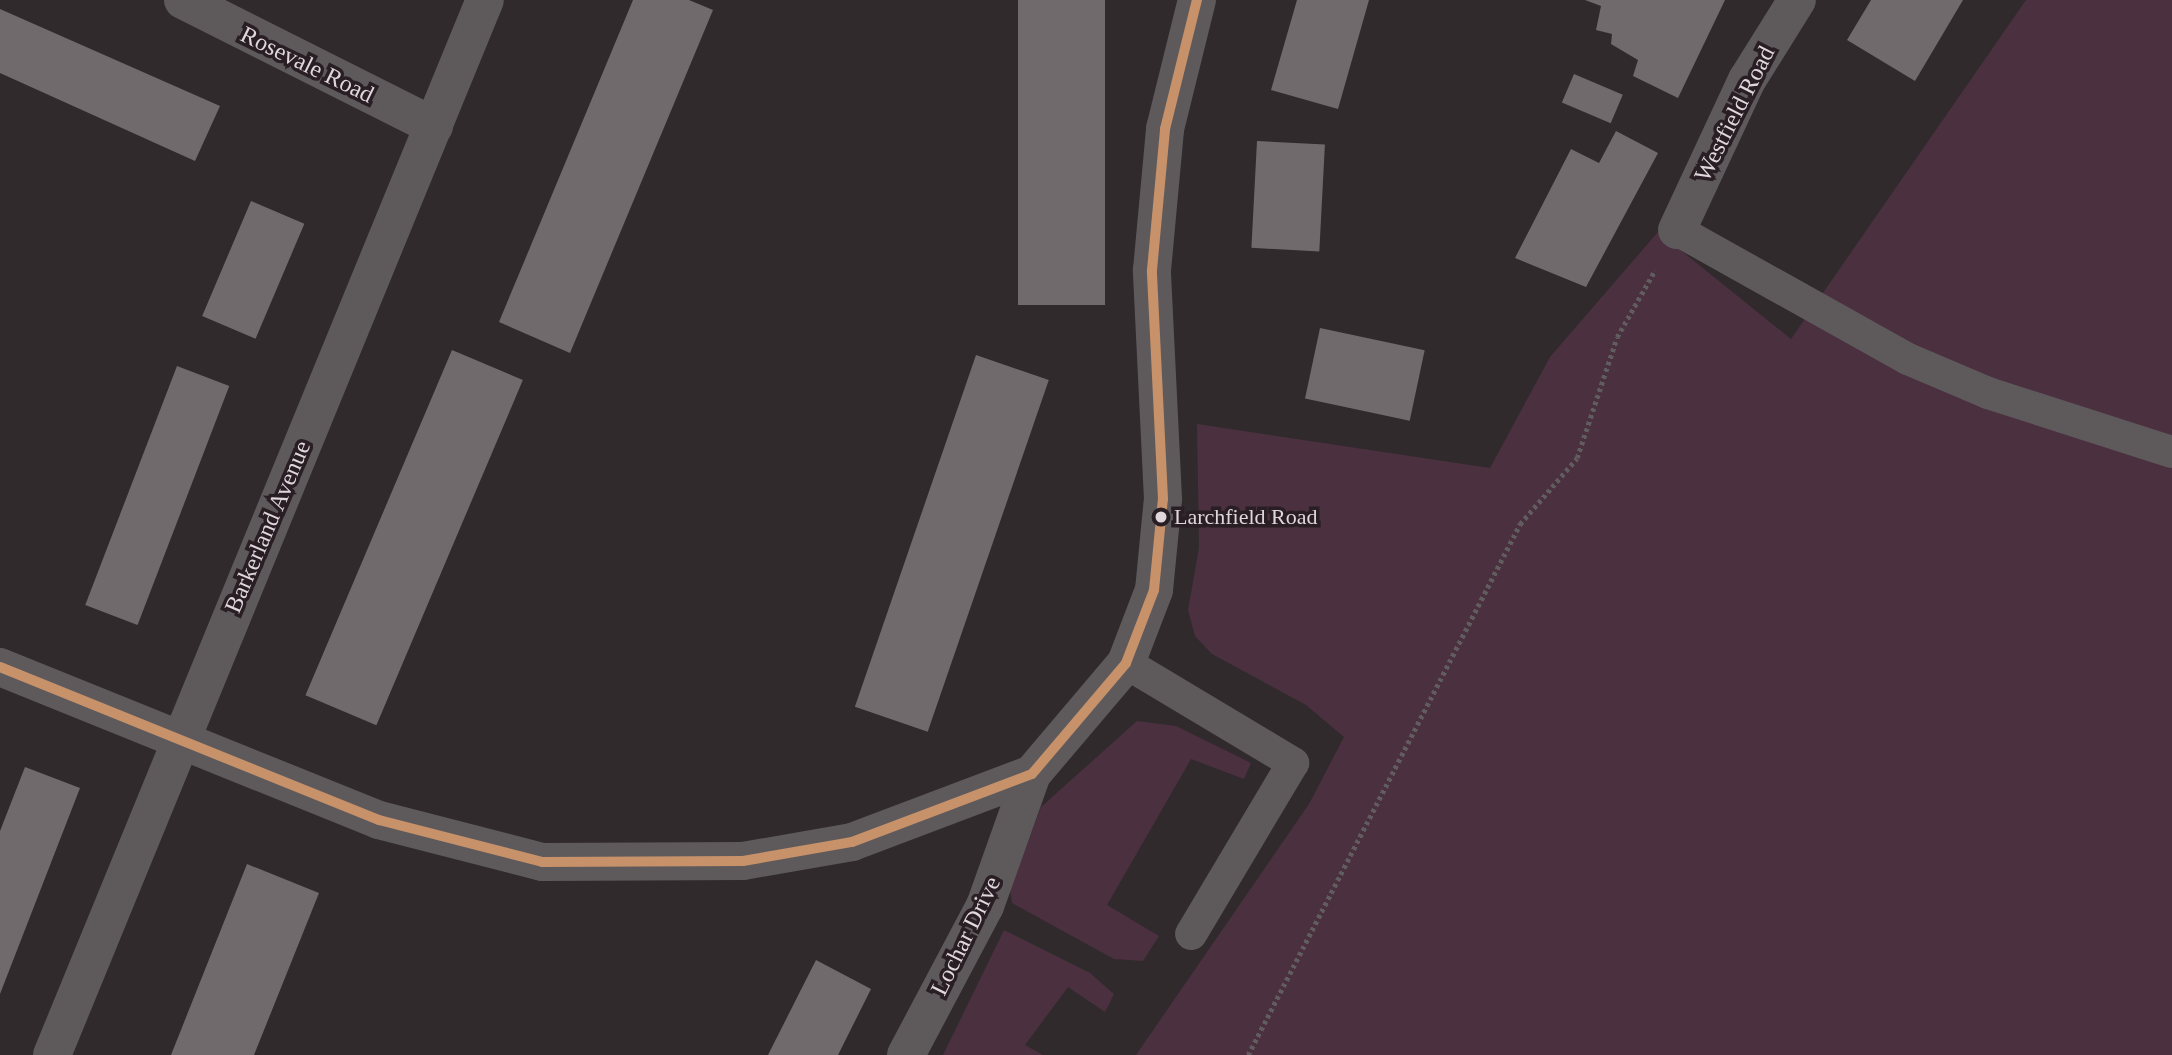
<!DOCTYPE html>
<html>
<head>
<meta charset="utf-8">
<style>
  body { margin:0 }
  #map { position:relative; width:2172px; height:1055px; overflow:hidden; background:#302a2d; font-family:"Times New Roman",serif }
  div>[style] { position:absolute }
  [style*='--x'] { left:calc(var(--x)*1px); top:calc(var(--y)*1px); width:calc(var(--w)*1px); rotate:calc(var(--a)*1deg) }
  .green>* { inset:0; background:#4b303f }
  .building>* { inset:0; background:#706a6d; transform-origin:0 0 }
  .path>* { height:4.5px; margin-top:-2.25px; transform-origin:0; background:repeating-linear-gradient(90deg,#615d5f 0 3.5px,transparent 0 7px) }
  .lane>* { height:32px; margin:-16px; padding:0 16px; transform-origin:16px; border-radius:16px; background:#5e5a5c }
  .street>* { height:38px; margin:-19px; padding:0 19px; transform-origin:19px; border-radius:19px; background:#5e5a5c }
  .bus-1>* { height:10px; margin:-5px; padding:0 5px; transform-origin:5px; border-radius:5px; background:#c7916a }
  .dots>* { width:19px; height:19px; translate:-50% -50%; box-sizing:border-box; border:4px solid #291e24; border-radius:50% }
  span { translate:-50% -50%; white-space:nowrap; text-align:center; line-height:1.15; -webkit-text-stroke:7px #291e24; paint-order:stroke }
  .bus-label { font-size:22px; color:#dfd7db }
  .left { translate:0 -50%; text-align:left }
  .street-label { font-size:24px; color:#dfd7db }
</style>
</head>
<body>
<div id="map">
  <div class="green">
    <div style="clip-path:polygon(2026px 0,2172px 0,2172px 1055px,1136px 1055px,1309px 804px,1344px 737px,1306px 705px,1212px 654px,1195px 636px,1188px 610px,1199px 548px,1197px 424px,1490px 468px,1550px 357px,1658px 232px,1791px 339px)"></div>
    <div style="clip-path:polygon(1137px 721px,1176px 726px,1251px 763px,1244px 779px,1191px 759px,1107px 905px,1159px 936px,1143px 961px,1114px 959px,1012px 903px,1010px 889px,1041px 807px)"></div>
    <div style="clip-path:polygon(1004px 930px,1090px 973px,1114px 994px,1105px 1012px,1068px 987px,1025px 1045px,1043px 1055px,943px 1055px)"></div>
  </div>
  <div class="building">
    <div style="clip-path:polygon(633px 0,689px 0,713px 10px,570px 353px,499px 322px)"></div>
    <div style="left:1018px;top:0;width:87px;height:305px"></div>
    <div style="clip-path:polygon(1297px 0,1369px 0,1338px 109px,1271px 90px)"></div>
    <div style="clip-path:polygon(1585px 0,1725px 0,1678px 98px,1633px 76px,1638px 60px,1611px 44px,1612px 34px,1596px 30px,1601px 6px)"></div>
    <div style="clip-path:polygon(1871px 0,1963px 0,1915px 81px,1847px 40px)"></div>
    <div style="clip-path:polygon(0 9px,220px 106px,195px 161px,0 73px)"></div>
    <div style="left:1574px;top:74px;width:53px;height:31px;rotate:23deg"></div>
    <div style="clip-path:polygon(1616px 131px,1658px 153px,1586px 287px,1515px 258px,1571px 149px,1599px 163px)"></div>
    <div style="left:1257px;top:141px;width:68px;height:107px;rotate:3deg"></div>
    <div style="left:251px;top:201px;width:58px;height:125px;rotate:23deg"></div>
    <div style="left:1320px;top:328px;width:107px;height:72px;rotate:12deg"></div>
    <div style="left:452px;top:350px;width:77px;height:375px;rotate:23deg"></div>
    <div style="left:976px;top:355px;width:77px;height:372px;rotate:19deg"></div>
    <div style="left:177px;top:366px;width:56px;height:256px;rotate:21deg"></div>
    <div style="clip-path:polygon(25px 767px,80px 788px,0 994px,0 831px)"></div>
    <div style="clip-path:polygon(247px 864px,319px 893px,254px 1055px,171px 1055px)"></div>
    <div style="clip-path:polygon(816px 960px,871px 989px,838px 1055px,768px 1055px)"></div>
  </div>
  <div class="path">
    <div style="--x:1248;--y:1055;--w:597;--a:-62.88"></div>
    <div style="--x:1520;--y:524;--w:87;--a:-49.2"></div>
    <div style="--x:1577;--y:458;--w:127;--a:-71.7"></div>
    <div style="--x:1617;--y:337;--w:77;--a:-60.4"></div>
  </div>
  <div class="lane">
    <div style="--x:1677;--y:230;--w:265;--a:29.2"></div>
    <div style="--x:1908;--y:359;--w:87;--a:23"></div>
    <div style="--x:1988;--y:393;--w:193;--a:17.8"></div>
    <div style="--x:1126;--y:663;--w:195;--a:30.9"></div>
    <div style="--x:1293;--y:763;--w:199;--a:120.8"></div>
  </div>
  <div class="street">
    <div style="--x:183;--y:0;--w:281;--a:26.7"></div>
    <div style="--x:1677;--y:230;--w:166;--a:-65"></div>
    <div style="--x:1747;--y:80;--w:94;--a:-58"></div>
    <div style="--x:0;--y:667;--w:409;--a:22"></div>
    <div style="--x:379;--y:820;--w:168;--a:14.4"></div>
    <div style="--x:542;--y:862;--w:201;--a:-0.3"></div>
    <div style="--x:743;--y:861;--w:111;--a:-9.9"></div>
    <div style="--x:852;--y:842;--w:192;--a:-20.7"></div>
    <div style="--x:1032;--y:774;--w:145;--a:-49.7"></div>
    <div style="--x:1126;--y:663;--w:78;--a:-69"></div>
    <div style="--x:1154;--y:590;--w:91;--a:-84.4"></div>
    <div style="--x:1163;--y:499;--w:229;--a:-92.8"></div>
    <div style="--x:1152;--y:270;--w:142;--a:-84.7"></div>
    <div style="--x:1165;--y:129;--w:133;--a:-76.1"></div>
    <div style="--x:52;--y:1055;--w:1140;--a:-67.69"></div>
    <div style="--x:906;--y:1055;--w:169;--a:-62.1"></div>
    <div style="--x:985;--y:906;--w:140;--a:-70.4"></div>
  </div>
  <div class="bus-1">
    <div style="--x:0;--y:667;--w:409;--a:22"></div>
    <div style="--x:379;--y:820;--w:168;--a:14.4"></div>
    <div style="--x:542;--y:862;--w:201;--a:-0.3"></div>
    <div style="--x:743;--y:861;--w:111;--a:-9.9"></div>
    <div style="--x:852;--y:842;--w:192;--a:-20.7"></div>
    <div style="--x:1032;--y:774;--w:145;--a:-49.7"></div>
    <div style="--x:1126;--y:663;--w:78;--a:-69"></div>
    <div style="--x:1154;--y:590;--w:91;--a:-84.4"></div>
    <div style="--x:1163;--y:499;--w:229;--a:-92.8"></div>
    <div style="--x:1152;--y:270;--w:142;--a:-84.7"></div>
    <div style="--x:1165;--y:129;--w:133;--a:-76.1"></div>
  </div>
  <div class="dots">
    <div style="left:1161px;top:517px;background:#dfd7db"></div>
  </div>
  <div class="bus-label">
    <span class="left" style="left:1174px;top:517px">Larchfield Road</span>
  </div>
  <div class="street-label">
    <span style="left:307px;top:65px;rotate:26deg">Rosevale Road</span>
    <span style="left:1735px;top:114px;rotate:-63deg">Westfield Road</span>
    <span style="left:268px;top:527px;rotate:-67deg">Barkerland Avenue</span>
    <span style="left:966px;top:936px;rotate:-64deg">Lochar Drive</span>
  </div>
</div>
</body>
</html>
